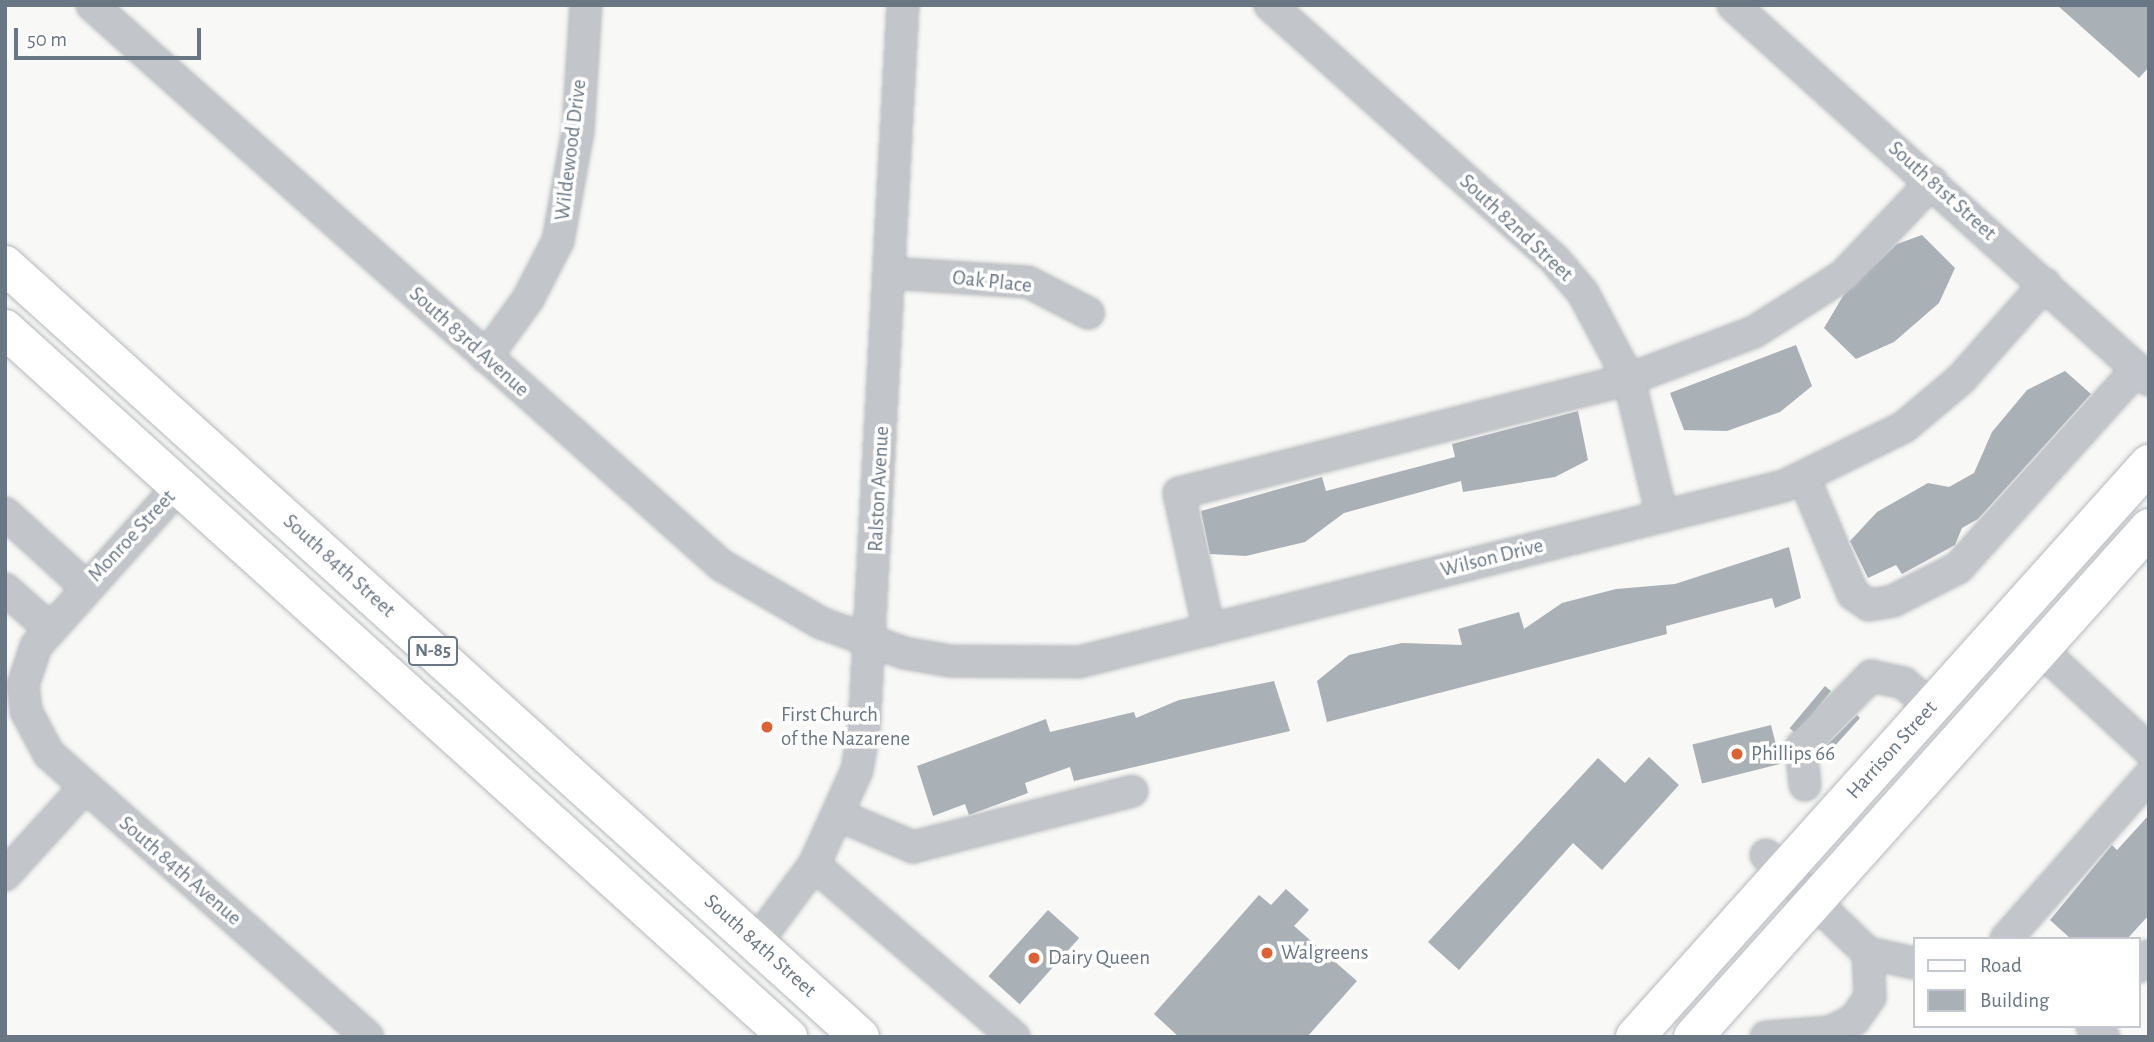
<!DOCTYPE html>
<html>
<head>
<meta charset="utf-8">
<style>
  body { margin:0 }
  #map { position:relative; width:2154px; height:1042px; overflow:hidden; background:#f8f8f6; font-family:"Alegreya Sans",sans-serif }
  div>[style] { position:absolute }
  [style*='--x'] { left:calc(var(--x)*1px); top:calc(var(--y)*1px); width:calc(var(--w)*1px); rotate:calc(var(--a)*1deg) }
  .building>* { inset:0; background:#a9b0b6; transform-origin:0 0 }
  .roads { filter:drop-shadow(0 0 2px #b5b9bd) drop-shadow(0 0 2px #b5b9bd) }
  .minor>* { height:30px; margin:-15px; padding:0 15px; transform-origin:15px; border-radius:15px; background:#c2c5c9 }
  .major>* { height:38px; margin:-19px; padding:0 19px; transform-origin:19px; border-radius:19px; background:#fff }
  .dots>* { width:19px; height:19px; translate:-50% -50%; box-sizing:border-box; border:4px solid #fff; border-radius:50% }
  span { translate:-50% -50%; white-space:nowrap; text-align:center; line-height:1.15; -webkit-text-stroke:7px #fff; paint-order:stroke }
  .shield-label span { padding:2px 5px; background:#fff; border:2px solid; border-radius:5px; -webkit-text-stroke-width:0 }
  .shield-label { font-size:19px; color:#697785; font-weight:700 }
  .street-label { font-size:21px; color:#697785 }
  .poi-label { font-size:21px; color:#697785 }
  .left { translate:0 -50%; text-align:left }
  .frame { position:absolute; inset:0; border:7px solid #697785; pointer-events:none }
  .legend { position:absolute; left:1913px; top:937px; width:228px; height:91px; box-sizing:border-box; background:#fff; border:2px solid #c3c9ce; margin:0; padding:9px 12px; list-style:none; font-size:21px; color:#697785 }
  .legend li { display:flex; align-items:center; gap:14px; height:35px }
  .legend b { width:35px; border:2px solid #c3c9ce }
  .scale { position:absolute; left:14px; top:28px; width:187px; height:32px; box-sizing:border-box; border:4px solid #697785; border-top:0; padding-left:9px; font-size:21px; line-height:24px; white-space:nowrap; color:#697785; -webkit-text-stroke:5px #fff; paint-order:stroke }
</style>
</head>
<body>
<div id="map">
  <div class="building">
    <div style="clip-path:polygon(2057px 5px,2149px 5px,2149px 67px,2139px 78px)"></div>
    <div style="clip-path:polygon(1922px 235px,1955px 268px,1939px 303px,1894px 342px,1856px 359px,1824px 328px,1843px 296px,1897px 244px)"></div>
    <div style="clip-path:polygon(1796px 345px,1812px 386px,1780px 412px,1727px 431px,1684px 430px,1670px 393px)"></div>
    <div style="clip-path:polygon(2065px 371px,2091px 394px,1978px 519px,1962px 528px,1955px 545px,1902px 574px,1896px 565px,1868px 578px,1850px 541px,1877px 512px,1928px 483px,1949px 487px,1974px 473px,1992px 432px,2027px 390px)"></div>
    <div style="clip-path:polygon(1578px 411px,1588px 460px,1555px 477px,1463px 492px,1461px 481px,1344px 513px,1305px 542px,1246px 556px,1210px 554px,1201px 511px,1322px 477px,1326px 491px,1455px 457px,1452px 444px)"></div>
    <div style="clip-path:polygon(1789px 547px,1801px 598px,1775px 608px,1772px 598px,1666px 626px,1667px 634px,1327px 722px,1317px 681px,1349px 655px,1402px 643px,1462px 645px,1458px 629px,1519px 612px,1524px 629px,1562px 603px,1616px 589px,1675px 584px)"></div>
    <div style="clip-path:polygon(1274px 681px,1290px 731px,1074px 781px,1070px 767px,1025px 783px,1028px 793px,969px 815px,965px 804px,933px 816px,917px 766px,1046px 719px,1050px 732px,1134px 712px,1136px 718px,1179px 700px)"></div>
    <div style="left:1825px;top:686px;width:8px;height:55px;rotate:40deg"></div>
    <div style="clip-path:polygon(1857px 715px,1860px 718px,1823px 759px,1819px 753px)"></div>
    <div style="left:1771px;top:725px;width:40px;height:81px;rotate:76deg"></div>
    <div style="clip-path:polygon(1649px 757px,1679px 785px,1602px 870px,1573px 843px,1459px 970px,1428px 942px,1598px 758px,1625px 783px)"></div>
    <div style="clip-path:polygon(2149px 815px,2149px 915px,2127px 939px,2071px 939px,2050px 920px,2112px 845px,2117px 850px)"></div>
    <div style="clip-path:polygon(1286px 889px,1309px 910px,1294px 926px,1357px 981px,1307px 1037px,1179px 1037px,1154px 1014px,1259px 895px,1271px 905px)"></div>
    <div style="left:1048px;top:910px;width:42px;height:89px;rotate:42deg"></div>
  </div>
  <div class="roads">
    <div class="minor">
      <div style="--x:92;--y:5;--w:842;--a:41.68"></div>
      <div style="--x:721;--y:565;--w:116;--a:30.1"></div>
      <div style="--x:821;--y:623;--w:88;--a:19.9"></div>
      <div style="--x:904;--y:653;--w:47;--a:9.9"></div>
      <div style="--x:950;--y:661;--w:129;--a:0.4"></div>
      <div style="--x:1079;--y:662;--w:727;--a:-14.02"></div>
      <div style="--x:1784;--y:486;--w:134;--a:-26.2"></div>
      <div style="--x:1904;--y:427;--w:75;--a:-40.1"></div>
      <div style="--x:1961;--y:379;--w:127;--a:-48.5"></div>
      <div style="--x:1270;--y:5;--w:382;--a:41.8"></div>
      <div style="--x:1555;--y:260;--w:43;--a:49.7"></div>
      <div style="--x:1583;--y:293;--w:98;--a:61.9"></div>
      <div style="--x:1629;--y:379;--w:140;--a:76.4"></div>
      <div style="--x:1733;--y:5;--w:560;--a:42.03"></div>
      <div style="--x:889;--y:273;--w:139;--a:3.7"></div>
      <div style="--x:1028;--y:282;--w:68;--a:27.3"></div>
      <div style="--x:486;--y:357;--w:72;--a:-54.1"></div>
      <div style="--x:528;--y:299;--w:65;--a:-62.7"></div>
      <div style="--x:558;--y:241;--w:112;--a:-79.7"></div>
      <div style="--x:578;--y:131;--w:126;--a:-86.4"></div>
      <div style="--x:1804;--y:478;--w:126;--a:67.1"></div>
      <div style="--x:1853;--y:594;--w:19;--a:35"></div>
      <div style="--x:1869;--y:605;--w:24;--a:-9"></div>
      <div style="--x:1893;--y:601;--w:73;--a:-26.9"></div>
      <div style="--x:1958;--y:568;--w:268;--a:-48"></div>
      <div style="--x:180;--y:485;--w:216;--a:131.8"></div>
      <div style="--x:36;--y:646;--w:41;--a:108.4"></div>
      <div style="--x:23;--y:685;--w:26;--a:83"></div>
      <div style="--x:26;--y:711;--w:49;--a:61.9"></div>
      <div style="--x:49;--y:754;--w:426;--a:41.6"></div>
      <div style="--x:5;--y:513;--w:108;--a:42.4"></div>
      <div style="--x:5;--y:589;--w:60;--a:41.6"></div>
      <div style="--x:1209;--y:630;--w:140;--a:-102.4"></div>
      <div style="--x:1179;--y:493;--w:464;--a:-14.2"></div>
      <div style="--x:1629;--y:379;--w:134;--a:-20.6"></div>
      <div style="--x:1754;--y:332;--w:107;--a:-32.3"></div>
      <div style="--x:1844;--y:275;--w:128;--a:-46.6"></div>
      <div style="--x:2040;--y:649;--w:149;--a:42.8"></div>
      <div style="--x:1805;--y:785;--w:38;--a:-96"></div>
      <div style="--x:1801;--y:747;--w:100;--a:-45.4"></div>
      <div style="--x:1871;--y:676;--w:34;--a:12"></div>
      <div style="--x:1904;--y:683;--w:36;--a:42"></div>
      <div style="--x:838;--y:815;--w:82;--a:23.1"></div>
      <div style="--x:913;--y:847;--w:226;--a:-14.3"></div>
      <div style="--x:1766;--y:855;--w:141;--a:43.9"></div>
      <div style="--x:1868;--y:953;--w:47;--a:12.3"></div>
      <div style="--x:814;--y:865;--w:264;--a:40.7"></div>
      <div style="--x:5;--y:875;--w:119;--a:-47.7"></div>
      <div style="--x:2006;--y:939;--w:217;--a:-48.7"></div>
      <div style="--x:756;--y:943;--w:97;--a:-53.4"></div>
      <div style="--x:814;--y:865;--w:104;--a:-65.6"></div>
      <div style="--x:857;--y:770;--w:40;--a:-80"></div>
      <div style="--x:864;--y:731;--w:727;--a:-86.93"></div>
      <div style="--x:2138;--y:967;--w:16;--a:-45"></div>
      <div style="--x:2092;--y:1026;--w:16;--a:43"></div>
      <div style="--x:1766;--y:1037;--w:64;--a:-4.5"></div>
      <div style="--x:1830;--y:1032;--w:27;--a:-27"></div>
      <div style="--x:1854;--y:1020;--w:28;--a:-55"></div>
      <div style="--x:1870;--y:997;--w:44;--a:-92.6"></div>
    </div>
    <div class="major">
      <div style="--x:5;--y:265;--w:1152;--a:42.08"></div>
      <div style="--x:5;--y:329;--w:1056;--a:42.12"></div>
      <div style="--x:1635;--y:1037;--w:770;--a:-48.11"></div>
      <div style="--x:1693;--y:1037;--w:683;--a:-48.14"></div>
    </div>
  </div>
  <div class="dots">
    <div style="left:767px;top:727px;background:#dc6233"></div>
    <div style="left:1737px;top:754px;background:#dc6233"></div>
    <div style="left:1267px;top:953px;background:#dc6233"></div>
    <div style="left:1034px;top:958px;background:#dc6233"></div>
  </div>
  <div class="shield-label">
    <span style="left:433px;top:651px">N-85</span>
  </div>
  <div class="street-label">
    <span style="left:571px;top:150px;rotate:-83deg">Wildewood Drive</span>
    <span style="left:1942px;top:191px;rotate:42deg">South 81st Street</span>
    <span style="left:1516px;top:228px;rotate:43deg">South 82nd Street</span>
    <span style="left:992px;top:282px;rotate:6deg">Oak Place</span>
    <span style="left:469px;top:342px;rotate:42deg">South 83rd Avenue</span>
    <span style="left:879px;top:489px;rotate:-87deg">Ralston Avenue</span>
    <span style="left:132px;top:536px;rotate:-47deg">Monroe Street</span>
    <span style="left:1492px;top:558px;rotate:-14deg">Wilson Drive</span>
    <span style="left:339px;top:566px;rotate:42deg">South 84th Street</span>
    <span style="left:1892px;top:750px;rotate:-48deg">Harrison Street</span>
    <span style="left:180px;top:871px;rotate:41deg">South 84th Avenue</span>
    <span style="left:760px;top:946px;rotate:42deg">South 84th Street</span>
  </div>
  <div class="poi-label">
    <span class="left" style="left:781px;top:727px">First Church<br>of the Nazarene</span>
    <span class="left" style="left:1751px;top:754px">Phillips 66</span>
    <span class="left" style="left:1281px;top:953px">Walgreens</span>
    <span class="left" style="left:1048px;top:958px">Dairy Queen</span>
  </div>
  <div class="frame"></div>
  <ul class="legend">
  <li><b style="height:9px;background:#fff"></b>Road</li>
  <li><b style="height:19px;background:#a9b0b6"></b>Building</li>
  </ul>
  <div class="scale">50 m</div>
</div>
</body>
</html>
